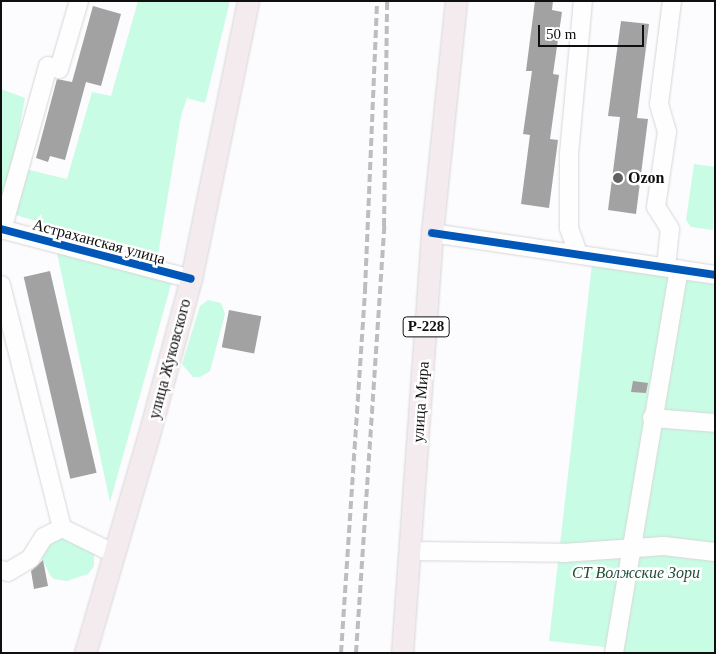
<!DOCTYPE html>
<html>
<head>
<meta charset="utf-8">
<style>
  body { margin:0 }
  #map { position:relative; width:716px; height:654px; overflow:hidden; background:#fcfbfd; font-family:"Times New Roman",serif }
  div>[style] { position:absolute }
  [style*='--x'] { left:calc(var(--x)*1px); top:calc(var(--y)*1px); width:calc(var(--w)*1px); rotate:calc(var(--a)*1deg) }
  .green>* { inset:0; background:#c8fce4 }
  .building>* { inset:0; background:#a3a2a3; transform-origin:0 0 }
  .roads { filter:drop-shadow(0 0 1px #d7d6d8) drop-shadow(0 0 1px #d7d6d8) }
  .minor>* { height:18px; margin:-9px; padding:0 9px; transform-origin:9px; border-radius:9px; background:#fffeff }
  .major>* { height:21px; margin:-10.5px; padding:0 10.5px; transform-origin:10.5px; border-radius:10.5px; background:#f4ebee }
  .rail>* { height:4px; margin-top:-2px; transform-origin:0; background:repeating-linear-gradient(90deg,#bebdbe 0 8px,transparent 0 12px) }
  .cycleway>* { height:8px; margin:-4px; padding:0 4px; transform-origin:4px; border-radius:4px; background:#0057b8 }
  .dots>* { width:14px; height:14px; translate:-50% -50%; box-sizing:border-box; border:2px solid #fff; border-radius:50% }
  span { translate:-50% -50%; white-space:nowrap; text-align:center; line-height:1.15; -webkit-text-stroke:5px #fff; paint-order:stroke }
  .shield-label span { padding:1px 4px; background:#fff; border:1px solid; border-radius:4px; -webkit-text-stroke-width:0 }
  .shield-label { font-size:15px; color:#100f10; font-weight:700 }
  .poi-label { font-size:16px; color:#100f10; font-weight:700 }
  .left { translate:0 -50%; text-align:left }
  .street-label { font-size:16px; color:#100f10 }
  .park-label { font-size:16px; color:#1f4d39; font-style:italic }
  .frame { position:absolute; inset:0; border:2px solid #100f10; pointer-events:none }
  .scale { position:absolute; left:538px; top:25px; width:106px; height:22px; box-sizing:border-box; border:2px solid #100f10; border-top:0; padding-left:6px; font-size:15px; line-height:18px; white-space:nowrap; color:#100f10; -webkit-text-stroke:4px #fff; paint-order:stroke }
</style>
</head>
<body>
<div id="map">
  <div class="green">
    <div style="clip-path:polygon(138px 1px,230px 1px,205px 103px,187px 98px,181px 116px,158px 255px,12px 214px,25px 169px,67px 179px,92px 92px,111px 96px)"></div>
    <div style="clip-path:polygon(1px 89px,25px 98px,14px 158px,6px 189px,1px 195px)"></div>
    <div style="clip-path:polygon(694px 164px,715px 167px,713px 230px,691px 227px,686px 220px)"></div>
    <div style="clip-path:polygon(56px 248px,172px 281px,110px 502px)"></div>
    <div style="clip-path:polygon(593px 255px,715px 275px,715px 653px,614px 653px,614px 648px,549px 641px)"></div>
    <div style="clip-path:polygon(208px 300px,221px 303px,225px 314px,210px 371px,200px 377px,193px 377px,182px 364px,200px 306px)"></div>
    <div style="clip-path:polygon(60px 535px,94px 550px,94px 566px,88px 574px,67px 581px,54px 579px,50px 575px,41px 557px,41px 545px)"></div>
  </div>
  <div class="building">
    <div style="clip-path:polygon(535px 1px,553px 1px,552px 10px,562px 12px,553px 74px,559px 75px,550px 139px,558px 140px,549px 208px,521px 204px,530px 135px,523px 134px,532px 71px,526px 71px)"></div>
    <div style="clip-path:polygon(93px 6px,121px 14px,101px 86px,86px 82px,65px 160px,50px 156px,48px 162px,36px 158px,57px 79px,72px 82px)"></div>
    <div style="clip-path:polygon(621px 21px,649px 24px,637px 118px,648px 119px,636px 214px,608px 210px,620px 117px,608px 116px)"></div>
    <div style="left:50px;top:271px;width:207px;height:27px;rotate:77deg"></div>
    <div style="left:229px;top:310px;width:33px;height:38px;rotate:11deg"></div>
    <div style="clip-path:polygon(633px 381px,648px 383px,646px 393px,631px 392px)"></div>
    <div style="clip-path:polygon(43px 560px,48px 586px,34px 589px,31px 571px)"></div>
  </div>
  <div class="roads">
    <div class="minor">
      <div style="--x:1;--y:229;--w:196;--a:14.7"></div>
      <div style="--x:2;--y:230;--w:170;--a:-74.3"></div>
      <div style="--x:48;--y:66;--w:11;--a:15"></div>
      <div style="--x:59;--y:69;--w:71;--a:-73.6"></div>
      <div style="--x:432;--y:233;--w:286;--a:8.4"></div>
      <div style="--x:578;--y:253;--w:27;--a:-110"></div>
      <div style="--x:569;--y:228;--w:74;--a:-90"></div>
      <div style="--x:569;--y:154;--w:154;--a:-84.8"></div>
      <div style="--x:666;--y:267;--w:38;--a:-84"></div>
      <div style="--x:670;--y:229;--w:26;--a:-122"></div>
      <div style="--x:656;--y:207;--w:76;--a:-81.7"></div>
      <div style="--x:667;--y:132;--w:29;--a:-106"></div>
      <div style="--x:659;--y:104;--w:104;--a:-82.8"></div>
      <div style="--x:1;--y:285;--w:251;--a:75.9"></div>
      <div style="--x:62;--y:528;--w:57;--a:26.1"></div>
      <div style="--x:652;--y:418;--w:63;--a:4.5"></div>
      <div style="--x:410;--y:551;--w:153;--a:0.7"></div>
      <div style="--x:563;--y:553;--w:101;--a:-4"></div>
      <div style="--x:664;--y:546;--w:51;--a:6.7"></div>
      <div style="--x:1;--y:570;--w:7;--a:16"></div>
      <div style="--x:8;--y:572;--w:26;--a:-31"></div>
      <div style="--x:30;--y:559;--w:26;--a:-58"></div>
      <div style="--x:44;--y:537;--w:20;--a:-27"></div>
      <div style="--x:614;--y:653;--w:389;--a:-80.4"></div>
    </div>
    <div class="major">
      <div style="--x:85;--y:653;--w:224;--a:-73.7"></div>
      <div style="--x:148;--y:438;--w:165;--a:-74.9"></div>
      <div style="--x:191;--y:279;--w:284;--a:-78.4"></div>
      <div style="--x:402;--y:653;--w:421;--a:-85.9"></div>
      <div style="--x:432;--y:233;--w:233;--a:-84.1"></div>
    </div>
  </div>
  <div class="rail">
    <div style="--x:341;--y:653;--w:364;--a:-86.2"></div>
    <div style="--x:365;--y:290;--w:289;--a:-87.6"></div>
    <div style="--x:356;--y:653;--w:428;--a:-86.2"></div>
    <div style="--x:384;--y:226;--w:225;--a:-89.2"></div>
  </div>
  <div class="cycleway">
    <div style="--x:1;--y:229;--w:196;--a:14.7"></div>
    <div style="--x:432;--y:233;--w:286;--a:8.4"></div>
  </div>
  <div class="dots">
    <div style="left:618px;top:178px;background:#636263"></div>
  </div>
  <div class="shield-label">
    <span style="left:426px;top:327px">Р-228</span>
  </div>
  <div class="poi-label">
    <span class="left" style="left:628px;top:178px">Ozon</span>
  </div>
  <div class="street-label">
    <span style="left:99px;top:242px;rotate:15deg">Астраханская улица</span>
    <span style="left:170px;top:359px;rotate:-75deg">улица Жуковского</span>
    <span style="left:421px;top:402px;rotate:-86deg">улица Мира</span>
  </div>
  <div class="park-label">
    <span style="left:636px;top:573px">СТ Волжские Зори</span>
  </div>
  <div class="frame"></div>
  <div class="scale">50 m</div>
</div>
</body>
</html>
